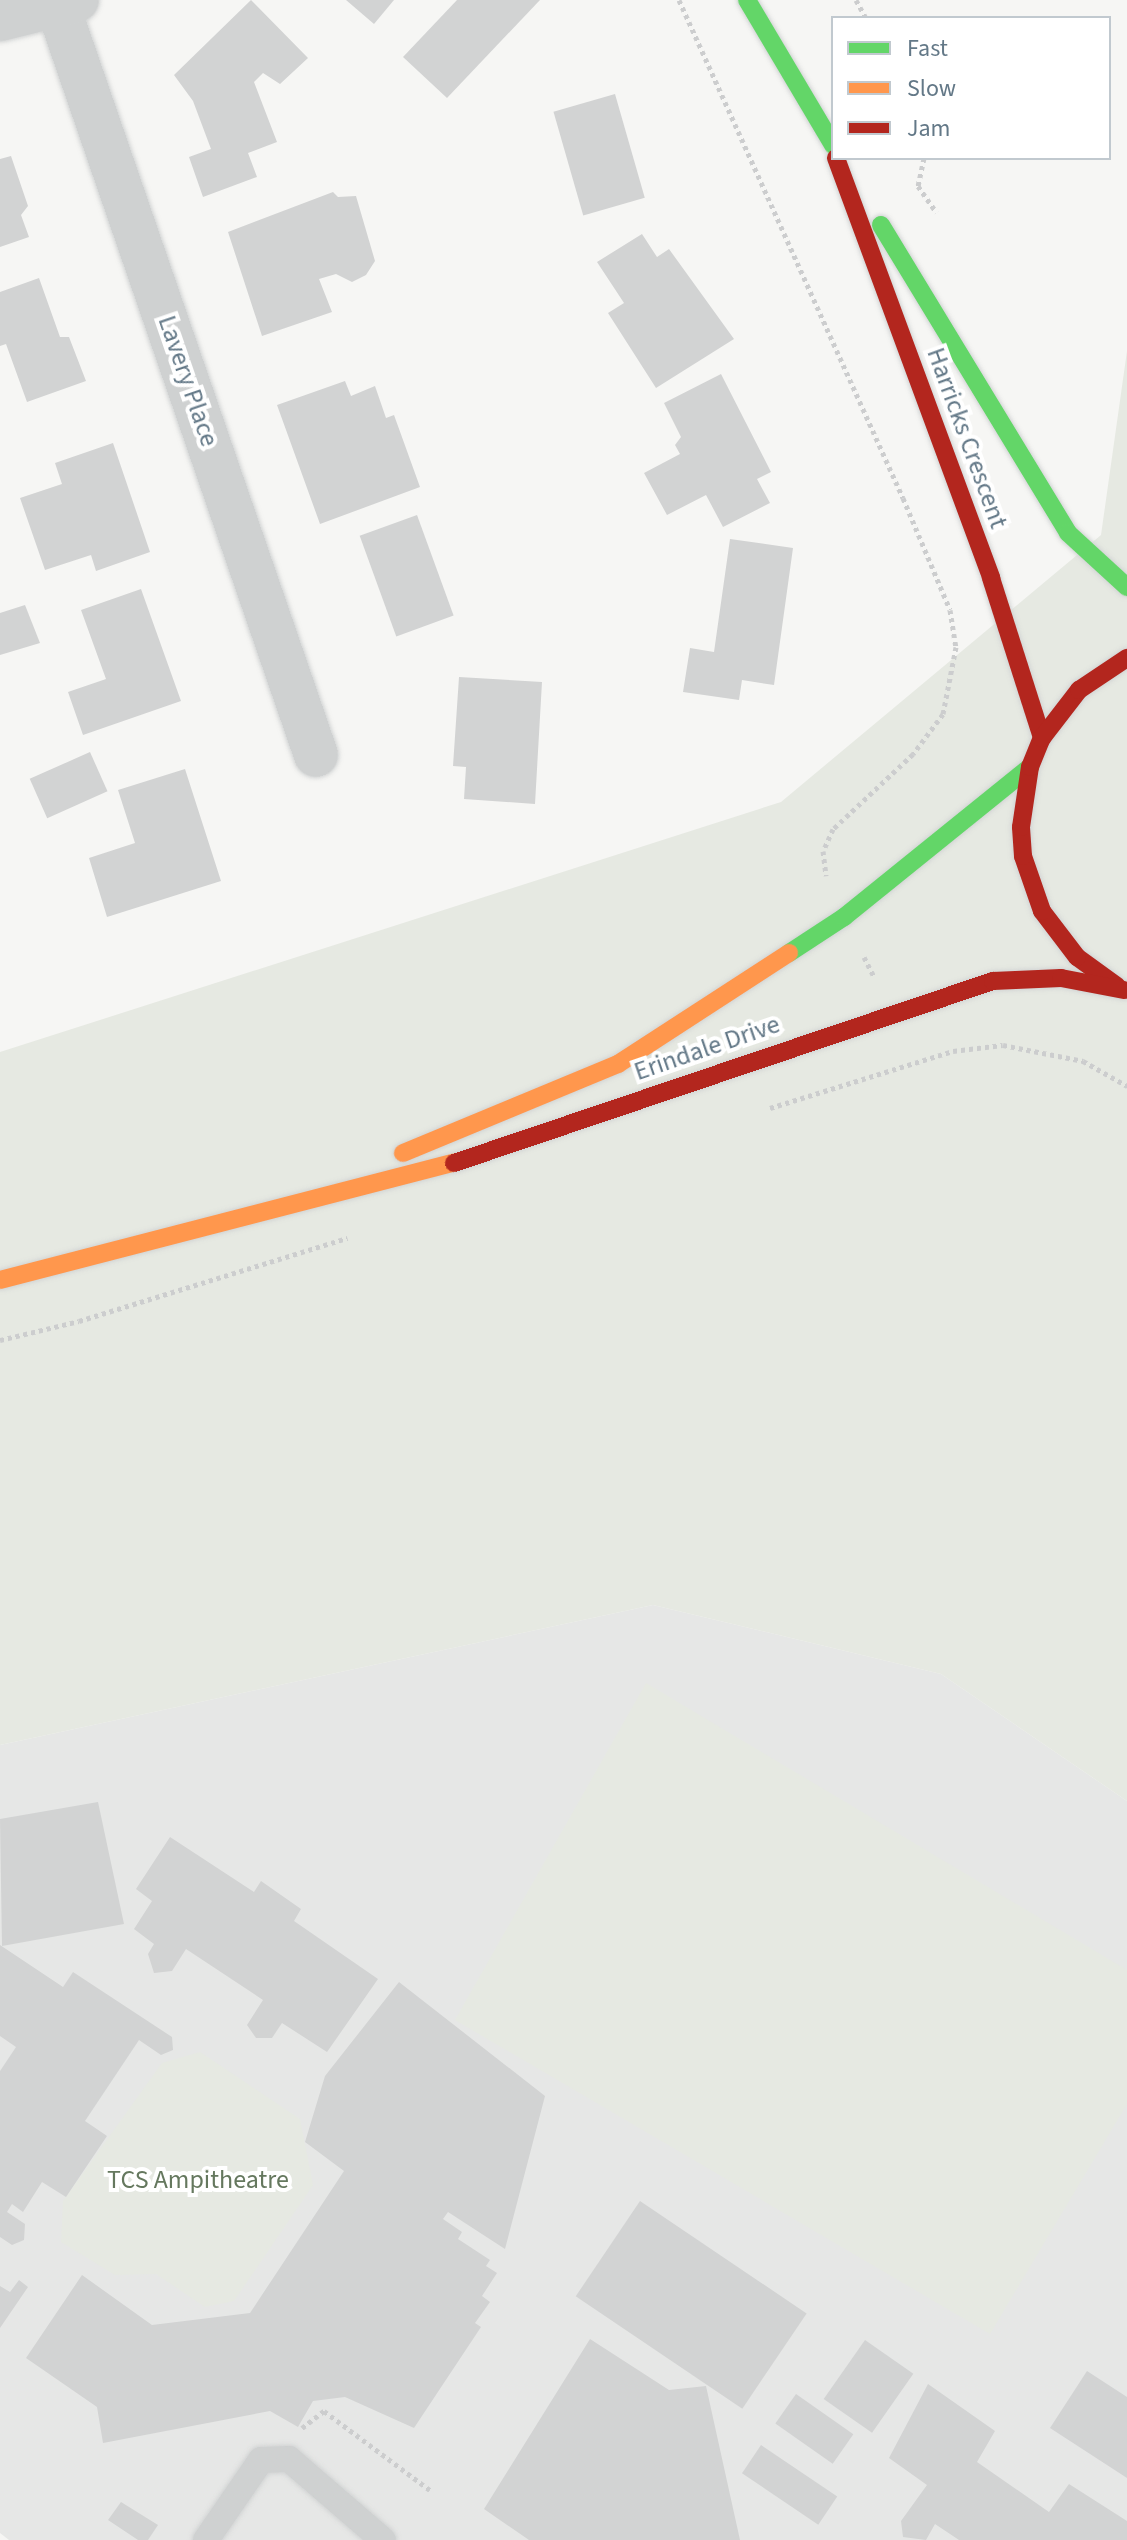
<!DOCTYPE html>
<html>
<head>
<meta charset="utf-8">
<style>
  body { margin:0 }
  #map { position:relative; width:1127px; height:2540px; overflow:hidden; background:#f6f6f4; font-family:"Source Sans 3",sans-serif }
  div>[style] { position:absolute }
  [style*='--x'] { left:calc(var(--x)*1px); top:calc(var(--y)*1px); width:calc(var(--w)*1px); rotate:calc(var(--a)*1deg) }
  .built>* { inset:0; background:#e6e7e6 }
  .green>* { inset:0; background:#e6e9e2 }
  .building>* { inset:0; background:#d2d3d3; transform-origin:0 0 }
  .path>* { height:5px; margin-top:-2.5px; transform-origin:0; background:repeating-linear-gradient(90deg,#cccdce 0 4px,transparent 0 8px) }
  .roads { filter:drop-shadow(0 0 2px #d2d4d4) drop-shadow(0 0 2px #d2d4d4) }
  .lane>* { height:26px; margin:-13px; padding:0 13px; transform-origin:13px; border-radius:13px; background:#cfd1d1 }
  .street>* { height:44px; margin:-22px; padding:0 22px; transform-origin:22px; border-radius:22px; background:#cfd1d1 }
  .fast>* { height:18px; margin:-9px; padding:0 9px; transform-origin:9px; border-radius:9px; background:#63d668 }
  .slow>* { height:18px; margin:-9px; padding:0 9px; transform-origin:9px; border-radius:9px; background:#ff974d }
  .jam>* { height:18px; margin:-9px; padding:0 9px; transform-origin:9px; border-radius:9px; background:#b3261e }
  span { translate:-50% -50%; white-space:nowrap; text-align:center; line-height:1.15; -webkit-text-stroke:8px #fff; paint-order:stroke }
  .street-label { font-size:26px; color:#637887 }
  .park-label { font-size:26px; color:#65785e }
  .legend { position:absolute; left:831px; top:16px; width:280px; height:144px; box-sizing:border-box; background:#fff; border:2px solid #c1c9cf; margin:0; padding:10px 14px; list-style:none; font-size:24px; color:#637887 }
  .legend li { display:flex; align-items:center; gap:16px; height:40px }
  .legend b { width:40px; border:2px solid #c1c9cf }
</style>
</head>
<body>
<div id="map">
  <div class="built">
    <div style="clip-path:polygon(653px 1605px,941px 1674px,1127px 1801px,1127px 2540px,9px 2540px,0 2533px,0 1745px)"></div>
  </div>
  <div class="green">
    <div style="clip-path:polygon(1127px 351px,1127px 1801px,941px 1674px,653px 1605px,0 1745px,0 1052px,781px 802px,1101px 535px)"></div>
    <div style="clip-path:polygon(646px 1683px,1127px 1970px,1127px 2104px,990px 2334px,455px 2020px)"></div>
    <div style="clip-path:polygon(200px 2052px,300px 2119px,313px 2185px,234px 2301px,205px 2307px,156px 2274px,115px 2275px,61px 2242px,63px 2201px,162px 2063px)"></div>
  </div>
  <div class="building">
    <div style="clip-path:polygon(251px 0,308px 58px,280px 84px,263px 73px,254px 82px,277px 142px,248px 153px,257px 177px,203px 197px,189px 157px,211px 149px,193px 101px,174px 75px)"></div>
    <div style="clip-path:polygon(346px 0,394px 0,374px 24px)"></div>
    <div style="clip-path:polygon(457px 0,540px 0,447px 98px,403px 57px)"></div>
    <div style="left:615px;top:94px;width:108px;height:64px;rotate:74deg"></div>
    <div style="clip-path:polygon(11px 156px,28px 206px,21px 215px,29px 237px,0 247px,0 159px)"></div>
    <div style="clip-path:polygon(333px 192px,338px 197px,356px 196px,375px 261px,366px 275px,352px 282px,336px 274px,319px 279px,332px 312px,262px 336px,228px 232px)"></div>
    <div style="clip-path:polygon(642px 234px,657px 257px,669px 249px,734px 339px,656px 388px,608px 313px,624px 303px,597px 262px)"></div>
    <div style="clip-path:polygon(39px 278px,60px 337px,69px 337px,86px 381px,27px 402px,6px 344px,0 346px,0 292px)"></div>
    <div style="clip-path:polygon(721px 374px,771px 472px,757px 479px,770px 503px,723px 527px,706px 495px,667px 515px,644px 473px,680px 454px,675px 445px,681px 437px,664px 403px)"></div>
    <div style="clip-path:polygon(345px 381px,351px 396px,375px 386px,386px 418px,394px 415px,420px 487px,320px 524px,277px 405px)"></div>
    <div style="clip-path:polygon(113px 443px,150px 552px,96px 571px,91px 555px,45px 570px,20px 498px,62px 484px,55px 463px)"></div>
    <div style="left:417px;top:515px;width:107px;height:61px;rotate:70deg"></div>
    <div style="clip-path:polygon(730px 539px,793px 548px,774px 685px,742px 680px,739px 700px,683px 692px,690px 648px,714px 652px)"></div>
    <div style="clip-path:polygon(141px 589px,181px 701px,83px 735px,68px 692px,106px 679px,81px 610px)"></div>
    <div style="clip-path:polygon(25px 605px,40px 643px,0 655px,0 613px)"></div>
    <div style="clip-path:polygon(459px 677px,542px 682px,535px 804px,464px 799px,466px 767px,453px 766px)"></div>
    <div style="left:90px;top:752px;width:43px;height:66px;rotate:66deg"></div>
    <div style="clip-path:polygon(185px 769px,221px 881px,107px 917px,89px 858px,135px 843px,118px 790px)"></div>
    <div style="clip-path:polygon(98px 1802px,124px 1924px,2px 1946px,0 1819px)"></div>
    <div style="clip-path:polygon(170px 1837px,254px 1892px,261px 1881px,301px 1909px,294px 1921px,378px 1979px,327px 2052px,282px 2023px,272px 2038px,256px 2038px,247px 2025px,263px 2000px,186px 1949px,172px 1971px,154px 1973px,148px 1954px,154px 1944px,134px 1929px,152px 1901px,136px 1889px)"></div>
    <div style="clip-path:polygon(0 1945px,63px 1987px,73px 1972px,172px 2037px,173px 2050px,161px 2055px,139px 2040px,85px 2121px,107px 2136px,66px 2197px,42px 2182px,23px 2212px,12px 2204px,7px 2212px,25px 2224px,24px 2240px,12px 2245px,0 2237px,0 2071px,16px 2047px,0 2036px)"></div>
    <div style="clip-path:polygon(399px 1982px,545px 2096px,505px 2249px,448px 2212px,443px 2219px,462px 2232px,458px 2239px,490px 2260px,486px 2266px,497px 2273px,482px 2296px,490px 2302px,475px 2323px,481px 2327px,414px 2428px,345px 2397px,313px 2401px,298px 2427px,270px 2411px,103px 2443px,97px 2407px,26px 2358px,82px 2275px,152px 2325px,250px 2313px,344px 2171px,305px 2142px,325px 2076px)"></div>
    <div style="left:640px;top:2201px;width:201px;height:115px;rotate:34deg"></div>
    <div style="clip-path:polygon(19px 2280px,28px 2287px,0 2328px,0 2286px,10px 2292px)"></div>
    <div style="clip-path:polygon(590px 2339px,669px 2390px,706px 2386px,740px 2540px,529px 2540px,484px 2509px)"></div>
    <div style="left:865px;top:2340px;width:59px;height:72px;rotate:35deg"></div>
    <div style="clip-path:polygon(1087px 2371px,1127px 2397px,1127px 2478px,1050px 2428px)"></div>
    <div style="clip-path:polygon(928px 2384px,995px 2431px,977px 2462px,1049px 2512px,1069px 2484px,1127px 2521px,1127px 2540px,959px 2540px,935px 2524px,926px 2540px,903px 2537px,901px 2521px,927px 2485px,889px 2458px)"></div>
    <div style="left:796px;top:2394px;width:70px;height:36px;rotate:35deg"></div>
    <div style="left:761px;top:2445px;width:92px;height:34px;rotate:34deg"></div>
    <div style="clip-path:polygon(121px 2502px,158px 2525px,148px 2540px,138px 2540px,108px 2520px)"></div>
  </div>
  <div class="path">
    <div style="--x:679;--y:0;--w:546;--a:65.78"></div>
    <div style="--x:903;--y:498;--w:121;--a:67.2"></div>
    <div style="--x:950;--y:610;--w:37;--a:81"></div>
    <div style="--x:956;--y:647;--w:68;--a:101"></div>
    <div style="--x:943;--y:714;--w:50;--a:126.9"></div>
    <div style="--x:913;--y:754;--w:110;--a:136.8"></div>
    <div style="--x:833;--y:829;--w:24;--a:114"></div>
    <div style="--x:823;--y:851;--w:25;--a:83"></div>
    <div style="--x:856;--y:0;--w:21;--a:61"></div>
    <div style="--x:924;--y:158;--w:29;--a:102"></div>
    <div style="--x:918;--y:186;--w:32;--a:55"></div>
    <div style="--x:864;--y:957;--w:22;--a:63"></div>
    <div style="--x:770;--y:1108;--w:192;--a:-17.3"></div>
    <div style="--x:953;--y:1051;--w:50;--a:-6.8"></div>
    <div style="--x:1003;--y:1045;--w:82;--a:11.3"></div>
    <div style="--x:1083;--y:1061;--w:51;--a:29.6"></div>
    <div style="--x:0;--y:1340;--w:81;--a:-13.5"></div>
    <div style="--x:79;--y:1321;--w:281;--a:-17.2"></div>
    <div style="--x:302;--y:2428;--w:28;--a:-38"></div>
    <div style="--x:324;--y:2411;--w:132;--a:36.7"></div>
  </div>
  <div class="roads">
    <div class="lane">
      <div style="--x:206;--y:2540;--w:97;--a:-55.5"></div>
      <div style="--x:261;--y:2460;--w:28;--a:-2"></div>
      <div style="--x:289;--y:2459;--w:124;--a:40.8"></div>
    </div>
    <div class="street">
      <div style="--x:58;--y:7;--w:791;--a:70.97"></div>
      <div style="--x:0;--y:19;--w:79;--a:-13.9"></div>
    </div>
    <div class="fast">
      <div style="--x:747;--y:0;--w:169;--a:59.3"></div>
      <div style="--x:881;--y:225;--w:360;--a:58.7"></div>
      <div style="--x:1068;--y:533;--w:80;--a:42.5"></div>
      <div style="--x:789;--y:953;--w:66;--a:-33.2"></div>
      <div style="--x:844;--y:917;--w:239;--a:-38.9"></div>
    </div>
    <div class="slow">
      <div style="--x:403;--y:1153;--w:233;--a:-22.5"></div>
      <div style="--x:618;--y:1064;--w:204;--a:-33"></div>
      <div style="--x:0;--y:1280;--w:469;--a:-14.5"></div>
    </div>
    <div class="jam">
      <div style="--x:836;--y:158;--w:448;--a:69.7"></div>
      <div style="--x:991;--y:578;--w:168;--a:72.3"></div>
      <div style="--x:1117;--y:986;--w:49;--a:-144.1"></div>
      <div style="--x:1077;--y:957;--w:58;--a:-127.3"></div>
      <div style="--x:1042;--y:911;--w:58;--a:-109.1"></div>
      <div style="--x:1023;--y:856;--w:29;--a:-94"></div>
      <div style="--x:1021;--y:827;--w:61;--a:-81.5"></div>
      <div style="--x:1030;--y:767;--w:31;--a:-68"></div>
      <div style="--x:1042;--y:738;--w:61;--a:-52.4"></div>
      <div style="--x:1079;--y:690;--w:58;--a:-33.7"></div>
      <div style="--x:454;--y:1163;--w:569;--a:-18.66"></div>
      <div style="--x:993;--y:981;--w:68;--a:-2.5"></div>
      <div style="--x:1061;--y:978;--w:64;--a:10.8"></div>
    </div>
  </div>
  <div class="street-label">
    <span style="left:188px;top:381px;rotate:71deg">Lavery Place</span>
    <span style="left:967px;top:438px;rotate:70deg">Harricks Crescent</span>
    <span style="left:707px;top:1048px;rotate:-19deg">Erindale Drive</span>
  </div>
  <div class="park-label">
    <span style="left:198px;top:2180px">TCS Ampitheatre</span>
  </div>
  <ul class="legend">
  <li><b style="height:10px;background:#63d668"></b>Fast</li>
  <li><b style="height:10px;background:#ff974d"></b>Slow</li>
  <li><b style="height:10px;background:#b3261e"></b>Jam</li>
  </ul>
</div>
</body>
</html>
